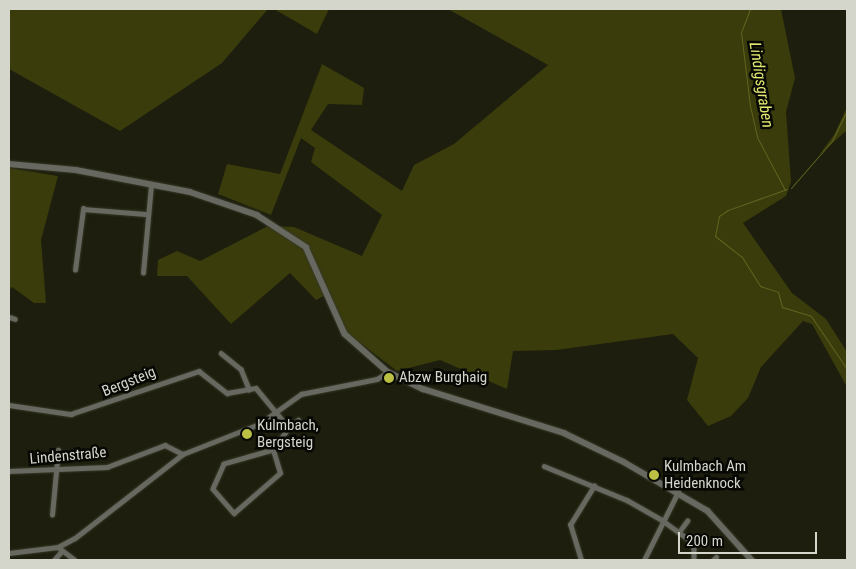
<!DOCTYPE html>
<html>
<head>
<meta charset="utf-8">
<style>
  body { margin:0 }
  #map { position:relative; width:856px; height:569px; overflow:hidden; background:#1d1e0d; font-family:"Roboto Condensed",sans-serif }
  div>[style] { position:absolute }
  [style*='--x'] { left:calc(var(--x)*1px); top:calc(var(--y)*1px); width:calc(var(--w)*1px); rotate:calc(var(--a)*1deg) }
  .green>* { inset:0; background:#3a3c0b }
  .stream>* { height:1px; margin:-0.5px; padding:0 0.5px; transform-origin:0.5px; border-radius:0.5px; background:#626520 }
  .roads { filter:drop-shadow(0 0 1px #373828) drop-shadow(0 0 1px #373828) }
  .minor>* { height:4.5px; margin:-2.25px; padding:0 2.25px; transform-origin:2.25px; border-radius:2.25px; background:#67685f }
  .tertiary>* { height:5.5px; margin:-2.75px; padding:0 2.75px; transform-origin:2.75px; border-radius:2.75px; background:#67685f }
  .dots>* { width:14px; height:14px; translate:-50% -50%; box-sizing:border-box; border:2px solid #070703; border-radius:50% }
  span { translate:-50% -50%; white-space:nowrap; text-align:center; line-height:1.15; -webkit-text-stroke:5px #070703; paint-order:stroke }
  .poi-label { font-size:15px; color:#d5d6cb }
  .left { translate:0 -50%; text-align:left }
  .street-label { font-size:15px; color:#d5d6cb }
  .water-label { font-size:16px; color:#e2e870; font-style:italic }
  .frame { position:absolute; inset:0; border:10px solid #d5d6cb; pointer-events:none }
  .scale { position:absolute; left:678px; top:532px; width:139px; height:22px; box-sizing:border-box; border:2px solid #d5d6cb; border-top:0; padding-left:6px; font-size:15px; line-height:18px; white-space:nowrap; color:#d5d6cb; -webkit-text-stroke:4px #070703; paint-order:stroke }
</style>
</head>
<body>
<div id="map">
  <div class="green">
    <div style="clip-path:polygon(9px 9px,268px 9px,222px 63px,120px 131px,9px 69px)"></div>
    <div style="clip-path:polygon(274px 9px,329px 9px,317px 34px)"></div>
    <div style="clip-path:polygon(448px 9px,781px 9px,795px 78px,786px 112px,791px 182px,786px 196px,743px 223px,792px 293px,826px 319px,847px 352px,847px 387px,812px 324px,803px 321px,761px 367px,748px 398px,731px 416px,708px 426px,687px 400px,698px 358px,673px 334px,556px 350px,513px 351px,507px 389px,440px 360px,397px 371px,347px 333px,329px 293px,316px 300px,290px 273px,231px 324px,187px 276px,157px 276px,158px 260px,177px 251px,200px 261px,268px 226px,294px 227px,362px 256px,382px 215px,311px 162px,315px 148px,301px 138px,271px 215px,218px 194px,227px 164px,280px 174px,322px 64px,364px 88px,362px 105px,328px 104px,311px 130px,402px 191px,414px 165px,454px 144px,548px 65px)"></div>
    <div style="clip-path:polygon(847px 107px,847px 130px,819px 155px,834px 135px)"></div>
    <div style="clip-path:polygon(9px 168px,58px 176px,41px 240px,46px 303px,34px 303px,12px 287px,9px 290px)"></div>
  </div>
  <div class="stream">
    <div style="--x:750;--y:9;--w:25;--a:111"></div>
    <div style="--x:741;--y:32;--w:75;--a:83.1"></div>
    <div style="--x:750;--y:106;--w:32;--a:77"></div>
    <div style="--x:757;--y:137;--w:60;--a:62.2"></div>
    <div style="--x:791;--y:188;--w:62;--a:-48.9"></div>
    <div style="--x:832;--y:141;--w:34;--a:-64"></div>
    <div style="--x:787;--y:189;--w:63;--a:160.4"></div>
    <div style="--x:728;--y:210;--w:11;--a:146"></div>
    <div style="--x:719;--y:216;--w:20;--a:101"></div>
    <div style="--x:715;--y:236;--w:34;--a:38"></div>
    <div style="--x:742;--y:257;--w:34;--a:58"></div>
    <div style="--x:760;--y:286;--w:19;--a:18"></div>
    <div style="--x:778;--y:292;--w:16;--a:75"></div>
    <div style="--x:782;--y:307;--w:30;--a:17"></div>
    <div style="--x:811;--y:316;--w:64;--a:55.8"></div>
  </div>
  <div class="roads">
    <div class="minor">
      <div style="--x:75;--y:270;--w:62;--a:-82.5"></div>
      <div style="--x:83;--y:209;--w:62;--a:4.6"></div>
      <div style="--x:143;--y:273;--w:88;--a:-84.8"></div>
      <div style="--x:9;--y:317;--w:6;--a:18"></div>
      <div style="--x:221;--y:353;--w:26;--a:39"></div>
      <div style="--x:241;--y:369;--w:22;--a:68"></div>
      <div style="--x:9;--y:405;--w:63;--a:8.3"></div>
      <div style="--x:71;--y:414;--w:135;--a:-18.6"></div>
      <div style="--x:199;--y:371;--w:36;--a:38"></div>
      <div style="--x:227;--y:393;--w:29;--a:-10"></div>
      <div style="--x:256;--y:388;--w:52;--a:50.5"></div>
      <div style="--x:289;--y:428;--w:27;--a:126"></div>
      <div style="--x:273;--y:450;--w:51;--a:164.1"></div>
      <div style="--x:224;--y:464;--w:27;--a:114"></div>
      <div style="--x:213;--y:489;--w:32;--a:49"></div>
      <div style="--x:234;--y:513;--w:61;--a:-41"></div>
      <div style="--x:280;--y:473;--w:24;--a:-107"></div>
      <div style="--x:289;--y:428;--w:12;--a:-42"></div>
      <div style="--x:544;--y:466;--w:90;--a:22.3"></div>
      <div style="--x:627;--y:500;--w:40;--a:29.7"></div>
      <div style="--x:662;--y:520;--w:39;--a:36"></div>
      <div style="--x:694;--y:543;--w:17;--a:90"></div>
      <div style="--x:9;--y:471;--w:98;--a:-2.3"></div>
      <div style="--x:107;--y:467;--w:62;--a:-20.8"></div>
      <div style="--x:165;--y:445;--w:20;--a:27"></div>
      <div style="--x:52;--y:515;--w:65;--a:-84.7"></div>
      <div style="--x:679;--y:532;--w:14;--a:-54"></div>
      <div style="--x:58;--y:547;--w:21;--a:37"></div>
      <div style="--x:9;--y:553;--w:49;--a:-7"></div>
      <div style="--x:58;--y:547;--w:19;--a:-28"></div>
      <div style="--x:75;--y:538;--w:137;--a:-37.9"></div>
      <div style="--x:183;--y:454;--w:82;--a:-21.5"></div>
      <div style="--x:259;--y:424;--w:52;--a:-35.5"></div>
      <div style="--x:301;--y:394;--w:77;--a:-11.2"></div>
      <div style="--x:377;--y:379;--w:13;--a:-32"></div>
      <div style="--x:54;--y:560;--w:11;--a:-49"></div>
      <div style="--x:581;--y:560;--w:37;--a:-107"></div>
      <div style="--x:570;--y:525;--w:46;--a:-58.4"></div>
      <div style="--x:644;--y:560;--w:76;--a:-63.4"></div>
      <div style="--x:713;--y:560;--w:4;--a:-45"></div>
    </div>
    <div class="tertiary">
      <div style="--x:9;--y:164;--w:67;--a:5.1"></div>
      <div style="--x:76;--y:170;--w:116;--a:10.9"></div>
      <div style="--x:190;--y:192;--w:71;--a:18.9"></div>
      <div style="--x:257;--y:215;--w:59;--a:33.1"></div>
      <div style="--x:306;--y:247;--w:95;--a:65.9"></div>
      <div style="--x:345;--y:334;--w:57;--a:41.5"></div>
      <div style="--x:388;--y:372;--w:39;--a:26"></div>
      <div style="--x:423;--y:389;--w:148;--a:17.3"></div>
      <div style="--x:564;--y:433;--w:67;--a:25.8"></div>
      <div style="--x:624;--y:462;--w:97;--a:30.3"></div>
      <div style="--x:708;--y:511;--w:66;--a:48.1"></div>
    </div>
  </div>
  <div class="dots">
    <div style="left:389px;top:378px;background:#bbc044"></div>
    <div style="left:247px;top:434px;background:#bbc044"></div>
    <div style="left:654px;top:475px;background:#bbc044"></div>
  </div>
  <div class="poi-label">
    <span class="left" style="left:399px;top:378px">Abzw Burghaig</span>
    <span class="left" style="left:257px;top:434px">Kulmbach,<br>Bergsteig</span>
    <span class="left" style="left:664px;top:475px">Kulmbach Am<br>Heidenknock</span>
  </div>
  <div class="street-label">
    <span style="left:129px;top:382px;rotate:-22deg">Bergsteig</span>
    <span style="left:68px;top:456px;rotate:-5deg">Lindenstraße</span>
  </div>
  <div class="water-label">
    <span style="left:761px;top:85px;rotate:81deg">Lindigsgraben</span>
  </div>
  <div class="frame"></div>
  <div class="scale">200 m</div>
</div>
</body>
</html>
